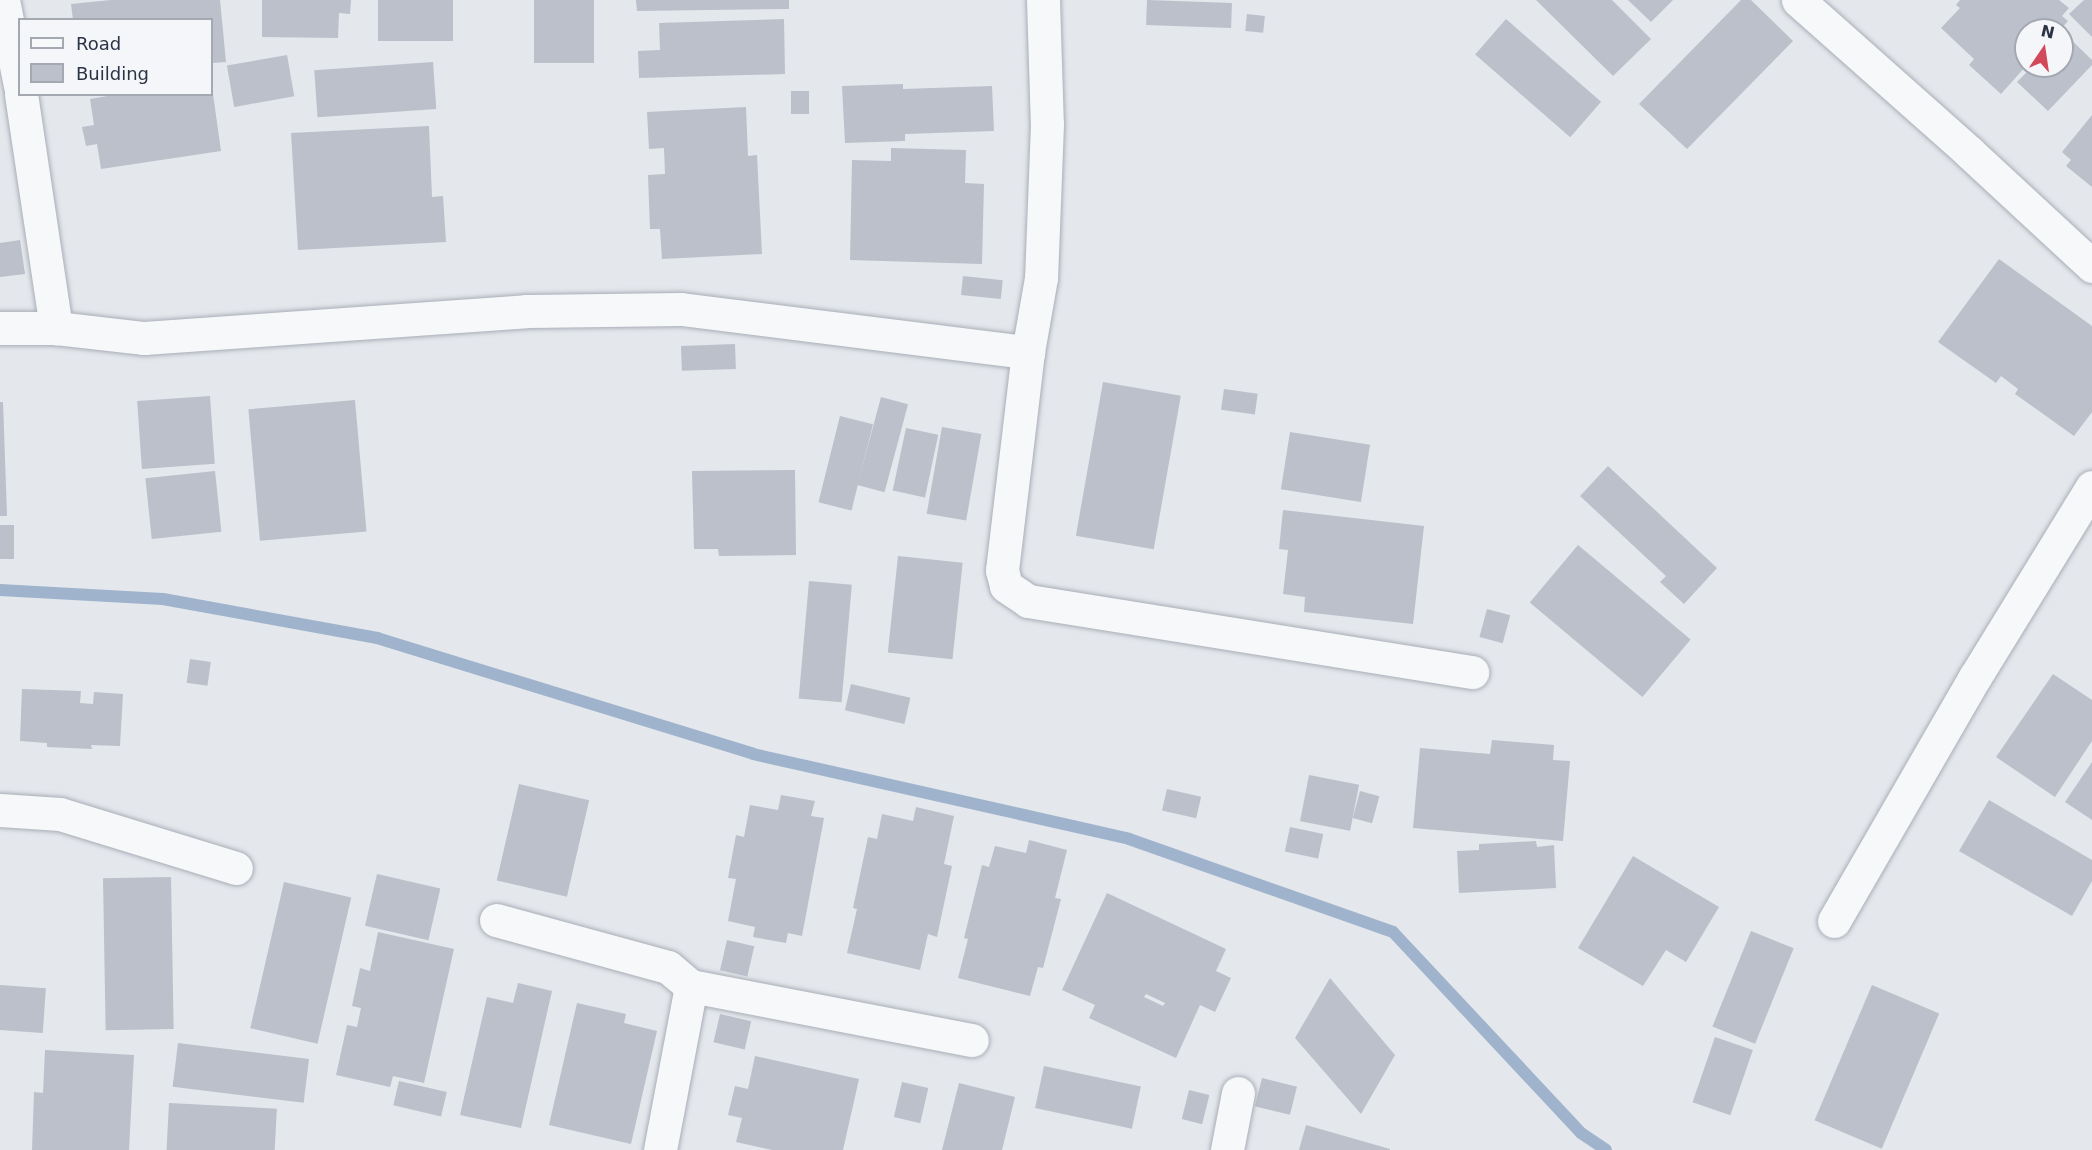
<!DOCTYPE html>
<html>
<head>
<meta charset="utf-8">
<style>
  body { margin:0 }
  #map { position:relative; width:2092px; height:1150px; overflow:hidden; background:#e4e7ec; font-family:"DejaVu Sans",sans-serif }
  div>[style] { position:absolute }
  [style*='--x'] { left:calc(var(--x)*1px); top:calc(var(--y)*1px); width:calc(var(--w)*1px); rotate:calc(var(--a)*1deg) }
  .stream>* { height:12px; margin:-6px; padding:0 6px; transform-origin:6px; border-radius:6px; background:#9fb4cc }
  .building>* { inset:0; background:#bbc0ca; transform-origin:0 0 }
  .roads { filter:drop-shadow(0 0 2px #a9aeb7) drop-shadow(0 0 2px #a9aeb7) }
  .minor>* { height:33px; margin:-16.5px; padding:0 16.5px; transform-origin:16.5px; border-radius:16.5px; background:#f7f8fa }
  span { translate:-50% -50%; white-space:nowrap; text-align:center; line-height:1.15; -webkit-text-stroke:4.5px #f4f6f9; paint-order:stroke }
  .legend { position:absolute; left:18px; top:18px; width:195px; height:78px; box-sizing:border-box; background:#f4f6f9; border:2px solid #a4a8b1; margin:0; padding:8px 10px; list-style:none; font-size:18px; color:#2b3445 }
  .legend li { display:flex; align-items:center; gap:12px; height:30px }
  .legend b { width:30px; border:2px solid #a4a8b1 }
  .north { position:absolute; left:2014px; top:18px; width:60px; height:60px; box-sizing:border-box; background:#f4f6f9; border:2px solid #a4a8b1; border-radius:50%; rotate:13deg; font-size:16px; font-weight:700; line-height:24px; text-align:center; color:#2b3445 }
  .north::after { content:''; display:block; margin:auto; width:21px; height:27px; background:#d1495b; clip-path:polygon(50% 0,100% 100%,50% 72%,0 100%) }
</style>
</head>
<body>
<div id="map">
  <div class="stream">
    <div style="--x:0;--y:590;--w:163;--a:3.2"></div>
    <div style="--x:163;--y:599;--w:218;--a:10.3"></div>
    <div style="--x:377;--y:638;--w:393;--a:17.1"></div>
    <div style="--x:753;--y:754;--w:385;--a:12.7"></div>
    <div style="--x:1129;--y:839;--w:280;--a:19.4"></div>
    <div style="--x:1393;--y:932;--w:275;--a:46.9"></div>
    <div style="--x:1581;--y:1133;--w:30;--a:34"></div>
  </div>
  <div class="building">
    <div style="clip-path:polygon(111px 0,220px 0,226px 62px,212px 63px,212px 20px,73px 20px,71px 4px)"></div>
    <div style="clip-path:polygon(262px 0,351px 0,350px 14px,339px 13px,338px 38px,262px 37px)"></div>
    <div style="left:378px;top:0;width:75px;height:41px"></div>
    <div style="left:534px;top:0;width:60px;height:63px"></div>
    <div style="clip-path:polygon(636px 0,789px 0,789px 9px,637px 11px)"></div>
    <div style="left:1147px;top:0;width:85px;height:25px;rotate:2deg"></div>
    <div style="clip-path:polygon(1536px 0,1612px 0,1651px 39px,1613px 76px)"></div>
    <div style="clip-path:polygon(1628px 0,1673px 0,1651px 22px)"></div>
    <div style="clip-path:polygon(1741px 0,1751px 0,1793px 41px,1687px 149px,1639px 104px)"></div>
    <div style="clip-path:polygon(1960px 0,2059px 0,2069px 8px,2062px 16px,2068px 21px,2060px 30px,2026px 30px,2026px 66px,2001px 94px,1969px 65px,1974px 59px,1941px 28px,1960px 8px,1956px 5px)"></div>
    <div style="clip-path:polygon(2084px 0,2092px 0,2092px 37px,2069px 14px)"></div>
    <div style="left:1247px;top:14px;width:18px;height:17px;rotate:6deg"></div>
    <div style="clip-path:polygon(784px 19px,785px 74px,639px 78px,638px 51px,660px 50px,659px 23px)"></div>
    <div style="left:1506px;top:19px;width:126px;height:47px;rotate:41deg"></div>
    <div style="clip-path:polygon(2064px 33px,2092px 60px,2092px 65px,2048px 111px,2017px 82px,2033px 66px,2062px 66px)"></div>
    <div style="left:287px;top:55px;width:42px;height:61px;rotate:80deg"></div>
    <div style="left:433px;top:62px;width:47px;height:119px;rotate:86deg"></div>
    <div style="clip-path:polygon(903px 84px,903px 89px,992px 86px,994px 131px,905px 134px,905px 141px,845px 143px,842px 86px)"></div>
    <div style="left:791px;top:91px;width:18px;height:23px"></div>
    <div style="clip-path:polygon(119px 94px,213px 94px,221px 151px,101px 169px,97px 144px,86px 146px,82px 127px,94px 125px,90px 99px)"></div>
    <div style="clip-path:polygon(746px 107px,748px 156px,757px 155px,762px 254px,662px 259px,660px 229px,650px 229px,648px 175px,665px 174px,664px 148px,649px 149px,647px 112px)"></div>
    <div style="clip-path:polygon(2092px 115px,2092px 187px,2066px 166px,2071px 160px,2062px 152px)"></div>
    <div style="clip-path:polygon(429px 126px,432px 197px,443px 196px,446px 242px,298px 250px,291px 133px)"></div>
    <div style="clip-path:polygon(891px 148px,966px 150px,965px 183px,984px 184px,982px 264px,850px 260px,852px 160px,891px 161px)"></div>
    <div style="clip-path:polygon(20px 240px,25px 274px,0 277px,0 243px)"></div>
    <div style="clip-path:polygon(1999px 259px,2092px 326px,2092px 412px,2074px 436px,2015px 394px,2018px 389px,2001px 376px,1996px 383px,1938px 342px)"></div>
    <div style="left:963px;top:276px;width:40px;height:19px;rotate:6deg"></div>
    <div style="left:735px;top:344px;width:25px;height:54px;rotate:88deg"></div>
    <div style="left:1103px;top:382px;width:79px;height:156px;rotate:10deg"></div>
    <div style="left:1224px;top:389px;width:34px;height:21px;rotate:8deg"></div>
    <div style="left:210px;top:396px;width:68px;height:73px;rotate:86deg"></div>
    <div style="left:881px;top:397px;width:28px;height:91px;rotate:15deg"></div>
    <div style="left:355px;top:400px;width:132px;height:107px;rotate:85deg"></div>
    <div style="clip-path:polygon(0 402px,3px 402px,7px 516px,0 516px)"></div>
    <div style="left:840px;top:416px;width:34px;height:89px;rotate:14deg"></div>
    <div style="left:942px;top:427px;width:40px;height:88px;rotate:10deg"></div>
    <div style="left:906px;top:428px;width:33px;height:64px;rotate:12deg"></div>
    <div style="left:1290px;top:432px;width:81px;height:58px;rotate:9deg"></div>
    <div style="clip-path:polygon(1608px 466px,1717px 568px,1684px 604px,1660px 582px,1666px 576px,1580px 496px)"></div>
    <div style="clip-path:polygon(795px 470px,796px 555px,719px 556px,718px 549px,694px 549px,692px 471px)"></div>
    <div style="left:215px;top:471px;width:61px;height:70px;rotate:84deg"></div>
    <div style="clip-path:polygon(1283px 510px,1424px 526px,1413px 624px,1304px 612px,1305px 597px,1283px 594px,1288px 550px,1279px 549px)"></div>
    <div style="left:0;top:525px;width:14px;height:34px"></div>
    <div style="left:1578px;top:545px;width:147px;height:75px;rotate:40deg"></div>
    <div style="left:898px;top:556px;width:65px;height:97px;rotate:6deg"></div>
    <div style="left:809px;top:581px;width:43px;height:118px;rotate:5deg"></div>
    <div style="left:1487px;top:609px;width:24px;height:29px;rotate:15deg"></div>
    <div style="left:190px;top:659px;width:21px;height:24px;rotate:8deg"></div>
    <div style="clip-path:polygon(2053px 674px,2092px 700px,2092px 741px,2055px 797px,1996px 757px)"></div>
    <div style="left:851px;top:684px;width:61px;height:27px;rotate:13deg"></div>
    <div style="clip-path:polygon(22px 689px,81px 691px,80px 703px,93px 704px,94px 692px,123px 694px,120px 746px,91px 745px,92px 749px,47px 747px,47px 743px,20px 741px)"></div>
    <div style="clip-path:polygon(1492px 740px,1554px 745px,1553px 760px,1570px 761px,1563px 841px,1413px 828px,1420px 748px,1490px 754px)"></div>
    <div style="clip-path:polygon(2092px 762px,2092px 820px,2065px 802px)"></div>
    <div style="left:1309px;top:775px;width:51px;height:47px;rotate:11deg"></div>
    <div style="left:519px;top:784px;width:72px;height:99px;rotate:13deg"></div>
    <div style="left:1167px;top:789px;width:35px;height:22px;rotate:13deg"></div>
    <div style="left:1360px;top:791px;width:20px;height:28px;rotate:15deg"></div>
    <div style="clip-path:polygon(781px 795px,815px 801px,811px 816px,824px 818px,802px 936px,788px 933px,786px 943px,753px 937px,755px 927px,728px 921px,736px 879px,728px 878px,736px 835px,744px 837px,750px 805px,778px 810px)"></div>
    <div style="clip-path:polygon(1989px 800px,2092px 860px,2092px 881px,2072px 916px,1959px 851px)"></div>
    <div style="clip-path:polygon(916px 807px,954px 816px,944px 864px,952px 866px,937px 937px,928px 934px,920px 970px,847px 953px,857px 909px,853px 908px,868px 837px,877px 839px,882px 814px,913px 821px)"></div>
    <div style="left:1290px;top:827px;width:34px;height:25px;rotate:12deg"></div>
    <div style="clip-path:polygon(1029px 840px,1067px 850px,1055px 898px,1061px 899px,1043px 968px,1038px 967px,1030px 996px,958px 978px,968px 939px,964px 938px,982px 865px,989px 867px,995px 846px,1026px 853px)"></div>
    <div style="clip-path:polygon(1536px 841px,1537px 847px,1554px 845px,1556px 888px,1459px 893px,1457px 851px,1479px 850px,1479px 844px)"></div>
    <div style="clip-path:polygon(1633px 856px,1719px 907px,1686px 962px,1666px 950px,1643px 986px,1578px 948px)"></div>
    <div style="left:377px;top:874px;width:65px;height:53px;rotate:13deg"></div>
    <div style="left:171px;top:877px;width:152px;height:68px;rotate:89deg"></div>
    <div style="left:284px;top:882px;width:69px;height:150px;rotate:13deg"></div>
    <div style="clip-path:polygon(evenodd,1107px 893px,1226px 949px,1216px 971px,1231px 978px,1215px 1012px,1200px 1005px,1176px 1058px,1089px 1018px,1095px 1005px,1062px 990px,1107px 893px,1146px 994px,1165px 1003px,1163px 1006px,1144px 997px,1146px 994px)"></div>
    <div style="left:1751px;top:931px;width:46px;height:103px;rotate:22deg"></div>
    <div style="clip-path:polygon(378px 932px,454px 949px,424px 1083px,393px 1076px,390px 1087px,336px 1075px,347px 1025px,357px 1027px,361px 1008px,352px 1006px,360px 968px,370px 971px)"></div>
    <div style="left:727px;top:940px;width:28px;height:31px;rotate:13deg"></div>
    <div style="clip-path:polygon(1330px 978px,1395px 1055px,1361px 1114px,1295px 1038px)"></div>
    <div style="clip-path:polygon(518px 983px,552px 991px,521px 1128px,460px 1115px,487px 997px,513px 1003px)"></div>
    <div style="left:0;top:985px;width:46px;height:45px;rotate:4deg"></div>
    <div style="left:1872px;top:985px;width:73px;height:147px;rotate:23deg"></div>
    <div style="clip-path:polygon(577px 1003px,626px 1014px,624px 1023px,657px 1031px,631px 1144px,549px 1125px)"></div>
    <div style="left:720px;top:1014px;width:32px;height:29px;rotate:13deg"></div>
    <div style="left:1715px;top:1037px;width:40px;height:69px;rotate:19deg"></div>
    <div style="left:178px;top:1043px;width:132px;height:44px;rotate:7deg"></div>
    <div style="clip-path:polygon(45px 1050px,134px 1055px,129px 1150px,32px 1150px,34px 1092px,43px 1093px)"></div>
    <div style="clip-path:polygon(755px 1056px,859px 1079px,843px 1150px,772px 1150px,736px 1142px,742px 1118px,728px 1115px,735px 1086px,748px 1089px)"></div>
    <div style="left:1044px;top:1066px;width:99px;height:43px;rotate:12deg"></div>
    <div style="left:1262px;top:1078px;width:36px;height:29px;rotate:14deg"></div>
    <div style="left:399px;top:1081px;width:49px;height:25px;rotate:13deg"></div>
    <div style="left:902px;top:1082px;width:27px;height:36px;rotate:13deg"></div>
    <div style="clip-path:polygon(959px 1083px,1015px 1097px,1002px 1150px,942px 1150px)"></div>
    <div style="left:1189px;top:1090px;width:21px;height:30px;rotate:14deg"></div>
    <div style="left:169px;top:1103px;width:108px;height:47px;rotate:3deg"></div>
    <div style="clip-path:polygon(1306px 1125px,1390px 1149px,1390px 1150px,1299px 1150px)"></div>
  </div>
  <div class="roads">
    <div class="minor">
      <div style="--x:3;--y:0;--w:88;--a:78.8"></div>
      <div style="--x:1043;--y:0;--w:124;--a:88.2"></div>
      <div style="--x:1047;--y:124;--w:154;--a:92.2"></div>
      <div style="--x:1041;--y:278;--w:75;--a:100"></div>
      <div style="--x:1028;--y:352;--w:220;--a:96.8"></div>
      <div style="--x:1002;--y:570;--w:16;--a:76"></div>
      <div style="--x:1006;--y:586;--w:27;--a:34"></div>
      <div style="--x:1028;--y:601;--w:450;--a:9.1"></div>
      <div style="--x:1798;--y:0;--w:229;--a:41.6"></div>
      <div style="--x:1969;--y:152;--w:168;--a:42.8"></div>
      <div style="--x:21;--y:94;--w:237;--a:81.5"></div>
      <div style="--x:0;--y:328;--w:56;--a:0"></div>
      <div style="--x:56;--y:328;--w:89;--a:6.5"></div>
      <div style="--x:144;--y:338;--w:383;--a:-4"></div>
      <div style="--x:526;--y:311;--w:155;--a:-0.7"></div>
      <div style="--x:681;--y:309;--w:350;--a:7.1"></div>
      <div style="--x:0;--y:810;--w:60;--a:3.8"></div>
      <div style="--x:60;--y:814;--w:184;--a:17.1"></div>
      <div style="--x:496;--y:920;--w:178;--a:15.3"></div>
      <div style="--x:668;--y:967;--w:30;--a:40"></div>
      <div style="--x:691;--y:986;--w:167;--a:100.7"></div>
      <div style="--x:1834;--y:921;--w:282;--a:-60"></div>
      <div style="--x:1975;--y:677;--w:223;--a:-58.4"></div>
      <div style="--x:691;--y:986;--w:286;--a:10.9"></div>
      <div style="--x:1227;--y:1150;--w:58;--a:-79.1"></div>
    </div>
  </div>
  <ul class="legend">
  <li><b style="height:8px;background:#f7f8fa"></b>Road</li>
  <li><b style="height:16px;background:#bbc0ca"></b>Building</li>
  </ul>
  <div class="north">N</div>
</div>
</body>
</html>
